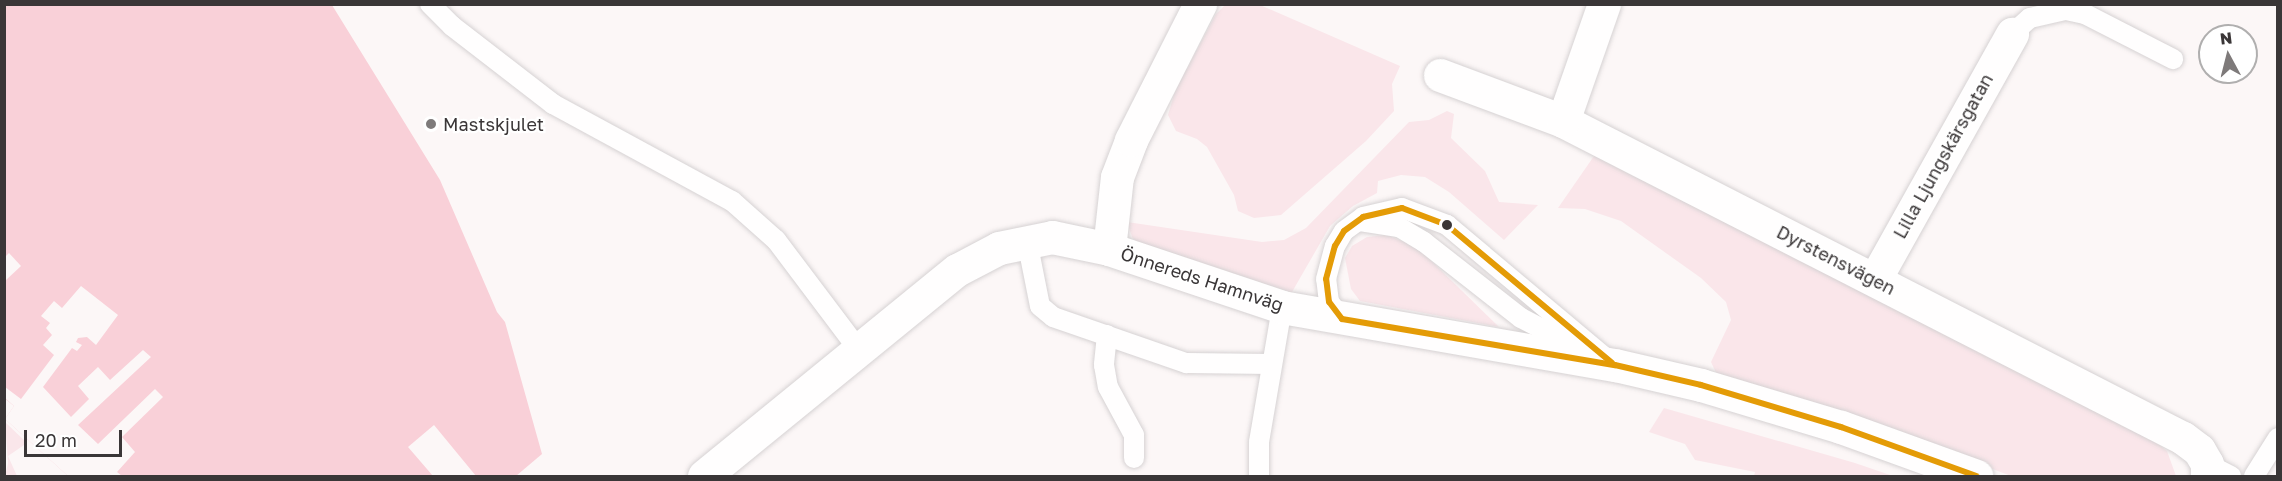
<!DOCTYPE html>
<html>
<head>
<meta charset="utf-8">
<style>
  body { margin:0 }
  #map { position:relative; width:2282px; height:481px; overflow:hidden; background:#fcf7f7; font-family:"Golos Text",sans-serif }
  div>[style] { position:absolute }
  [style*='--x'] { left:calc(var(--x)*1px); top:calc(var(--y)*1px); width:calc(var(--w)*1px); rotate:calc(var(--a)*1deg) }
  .green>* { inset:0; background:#fae6ea }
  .water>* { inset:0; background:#f9d0d8 }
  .pier>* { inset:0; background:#fcf7f7 }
  .roads { filter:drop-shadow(0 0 2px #d6d2d3) drop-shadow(0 0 2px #d6d2d3) }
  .service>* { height:20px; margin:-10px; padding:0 10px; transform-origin:10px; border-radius:10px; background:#fffefe }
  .minor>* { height:33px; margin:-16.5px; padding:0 16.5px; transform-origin:16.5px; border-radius:16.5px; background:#fffefe }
  .bus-1>* { height:6px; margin:-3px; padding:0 3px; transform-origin:3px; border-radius:3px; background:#e49b06 }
  .dots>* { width:16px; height:16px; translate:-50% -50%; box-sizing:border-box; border:3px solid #fff; border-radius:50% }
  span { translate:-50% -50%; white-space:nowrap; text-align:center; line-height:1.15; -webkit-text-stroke:4.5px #fff; paint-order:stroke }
  .poi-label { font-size:18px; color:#3a3637 }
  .left { translate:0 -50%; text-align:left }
  .street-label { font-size:18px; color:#3a3637 }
  .frame { position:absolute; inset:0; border:6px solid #3a3637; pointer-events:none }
  .north { position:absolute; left:2198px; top:24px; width:60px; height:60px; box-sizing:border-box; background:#fff; border:2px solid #b0afaf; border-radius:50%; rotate:353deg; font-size:16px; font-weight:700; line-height:24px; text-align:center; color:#3a3637 }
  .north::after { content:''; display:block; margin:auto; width:21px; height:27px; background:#7e7a7a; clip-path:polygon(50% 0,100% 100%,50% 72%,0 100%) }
  .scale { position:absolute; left:24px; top:430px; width:98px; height:27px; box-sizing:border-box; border:3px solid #3a3637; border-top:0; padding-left:8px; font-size:18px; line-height:21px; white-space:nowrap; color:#3a3637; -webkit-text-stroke:4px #fff; paint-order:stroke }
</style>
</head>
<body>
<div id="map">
  <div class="green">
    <div style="clip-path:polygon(1225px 5px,1260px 5px,1400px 66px,1392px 84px,1394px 111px,1366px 141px,1281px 215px,1254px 218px,1238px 211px,1234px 195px,1207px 147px,1197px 139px,1176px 131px,1168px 115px,1175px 91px,1216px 14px)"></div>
    <div style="clip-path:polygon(1447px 111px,1454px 114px,1451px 138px,1485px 171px,1499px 202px,1538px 205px,1504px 240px,1449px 192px,1425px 177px,1401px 175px,1378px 181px,1377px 193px,1353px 206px,1330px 226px,1292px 292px,1281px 295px,1141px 247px,1132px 237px,1127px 222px,1262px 242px,1284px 240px,1306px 228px,1409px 122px,1429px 120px)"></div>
    <div style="clip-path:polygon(1594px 156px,2149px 437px,2167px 451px,2176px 476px,2011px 476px,1898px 433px,1718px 377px,1711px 362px,1731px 320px,1726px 302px,1701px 278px,1621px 221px,1585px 209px,1558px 208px)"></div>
    <div style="clip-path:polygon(1387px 235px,1417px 247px,1499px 327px,1360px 301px,1351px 289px,1345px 258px,1352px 246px,1367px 237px)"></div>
    <div style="clip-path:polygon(1664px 408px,1855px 463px,1893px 476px,1754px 476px,1755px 472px,1695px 460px,1685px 444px,1649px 432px)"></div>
    <div style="clip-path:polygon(5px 422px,27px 443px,8px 456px,17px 476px,5px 476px,8px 463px)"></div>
  </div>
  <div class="water">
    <div style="clip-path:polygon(5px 5px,332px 5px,440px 180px,497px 312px,505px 322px,542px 454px,516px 476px,476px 476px,434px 425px,408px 447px,433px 476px,68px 476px,5px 419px,14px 406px,4px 398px)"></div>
  </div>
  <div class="pier">
    <div style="clip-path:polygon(9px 253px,21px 266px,5px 281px,5px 257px)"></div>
    <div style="clip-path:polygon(81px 286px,118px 315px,96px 345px,87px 337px,78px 338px,76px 342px,82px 345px,77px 351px,72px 348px,43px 387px,71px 417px,89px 399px,78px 386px,98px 367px,110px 380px,143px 350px,151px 357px,78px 425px,98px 444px,155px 389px,163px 397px,122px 437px,135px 452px,117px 472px,122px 476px,68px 476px,5px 419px,14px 406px,5px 398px,5px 387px,21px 399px,54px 355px,43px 345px,52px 335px,46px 328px,50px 323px,41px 316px,54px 301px,62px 308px)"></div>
  </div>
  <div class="roads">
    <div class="service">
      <div style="--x:430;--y:4;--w:31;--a:45"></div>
      <div style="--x:452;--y:26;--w:128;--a:37.7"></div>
      <div style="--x:553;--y:104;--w:204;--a:28.5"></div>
      <div style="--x:732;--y:201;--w:59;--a:41.6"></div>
      <div style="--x:776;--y:240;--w:136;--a:53"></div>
      <div style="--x:2012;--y:34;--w:24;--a:-42"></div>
      <div style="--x:2030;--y:18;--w:37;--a:-13"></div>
      <div style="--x:2066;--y:10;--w:19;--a:12"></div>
      <div style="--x:2085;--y:14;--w:99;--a:27.1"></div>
      <div style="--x:1360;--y:221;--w:39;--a:9"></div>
      <div style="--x:1399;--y:227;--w:29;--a:31"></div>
      <div style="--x:1424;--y:242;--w:123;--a:38.1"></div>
      <div style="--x:1521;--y:318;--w:72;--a:27.3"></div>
      <div style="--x:1027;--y:241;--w:66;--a:78.7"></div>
      <div style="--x:1040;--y:306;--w:17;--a:40"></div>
      <div style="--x:1053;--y:317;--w:141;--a:19.1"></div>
      <div style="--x:1186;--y:363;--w:85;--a:0.7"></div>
      <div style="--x:1342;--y:319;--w:21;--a:-127"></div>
      <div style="--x:1329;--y:302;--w:23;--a:-97"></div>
      <div style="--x:1326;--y:279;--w:34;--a:-75"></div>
      <div style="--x:1335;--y:246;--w:17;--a:-59"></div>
      <div style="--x:1344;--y:231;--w:24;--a:-36"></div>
      <div style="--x:1363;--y:217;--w:40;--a:-13"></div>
      <div style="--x:1402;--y:208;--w:48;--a:20.7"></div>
      <div style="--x:1447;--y:225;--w:210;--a:40"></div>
      <div style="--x:1107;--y:335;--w:30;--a:96"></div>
      <div style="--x:1104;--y:365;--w:22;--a:80"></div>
      <div style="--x:1108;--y:387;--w:55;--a:61.6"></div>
      <div style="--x:1134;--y:435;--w:23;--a:90"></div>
      <div style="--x:2207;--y:464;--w:27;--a:27"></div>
      <div style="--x:1259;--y:476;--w:34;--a:-90"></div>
      <div style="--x:1259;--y:442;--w:137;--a:-80.3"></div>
      <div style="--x:2254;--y:476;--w:45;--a:-57.7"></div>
    </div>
    <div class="minor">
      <div style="--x:1440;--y:75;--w:131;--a:20.5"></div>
      <div style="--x:1563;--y:121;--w:696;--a:27.08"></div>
      <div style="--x:2183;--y:438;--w:20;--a:37"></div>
      <div style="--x:2199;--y:450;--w:16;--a:60"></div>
      <div style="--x:2207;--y:464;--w:12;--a:90"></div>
      <div style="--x:1563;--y:121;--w:124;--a:-70.7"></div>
      <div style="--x:1109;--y:249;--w:72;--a:-83.7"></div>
      <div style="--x:1117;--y:177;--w:40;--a:-69"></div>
      <div style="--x:1131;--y:140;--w:153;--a:-63.1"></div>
      <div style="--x:1875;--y:279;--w:281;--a:-60.8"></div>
      <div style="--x:704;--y:476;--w:326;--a:-39.2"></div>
      <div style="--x:957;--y:270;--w:47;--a:-27.6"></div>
      <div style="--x:999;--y:248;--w:54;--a:-11.7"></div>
      <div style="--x:1052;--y:237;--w:58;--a:11.9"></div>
      <div style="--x:1109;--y:249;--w:182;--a:18.5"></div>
      <div style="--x:1282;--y:307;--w:338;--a:9.9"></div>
      <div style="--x:1615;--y:365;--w:88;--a:13.1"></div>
      <div style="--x:1701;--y:385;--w:146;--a:16.7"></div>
      <div style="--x:1841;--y:427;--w:144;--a:19.9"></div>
    </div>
  </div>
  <div class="bus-1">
    <div style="--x:1342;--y:319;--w:277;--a:9.6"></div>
    <div style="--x:1615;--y:365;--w:88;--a:13.1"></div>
    <div style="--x:1701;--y:385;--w:146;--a:16.7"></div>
    <div style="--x:1841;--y:427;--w:144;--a:19.9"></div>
    <div style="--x:1342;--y:319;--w:21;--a:-127"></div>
    <div style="--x:1329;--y:302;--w:23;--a:-97"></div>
    <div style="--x:1326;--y:279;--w:34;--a:-75"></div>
    <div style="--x:1335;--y:246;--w:17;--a:-59"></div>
    <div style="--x:1344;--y:231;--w:24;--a:-36"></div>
    <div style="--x:1363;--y:217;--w:40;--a:-13"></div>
    <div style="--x:1402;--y:208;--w:48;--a:20.7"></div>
    <div style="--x:1447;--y:225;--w:215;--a:39.9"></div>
  </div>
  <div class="dots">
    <div style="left:431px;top:124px;background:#7e7a7a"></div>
    <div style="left:1447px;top:225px;background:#3a3637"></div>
  </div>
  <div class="poi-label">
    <span class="left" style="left:443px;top:124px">Mastskjulet</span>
  </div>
  <div class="street-label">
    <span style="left:1943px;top:156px;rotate:-61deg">Lilla Ljungskärsgatan</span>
    <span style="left:1836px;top:260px;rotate:27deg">Dyrstensvägen</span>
    <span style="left:1202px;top:279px;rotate:18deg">Önnereds Hamnväg</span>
  </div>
  <div class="frame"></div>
  <div class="north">N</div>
  <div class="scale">20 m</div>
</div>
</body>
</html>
